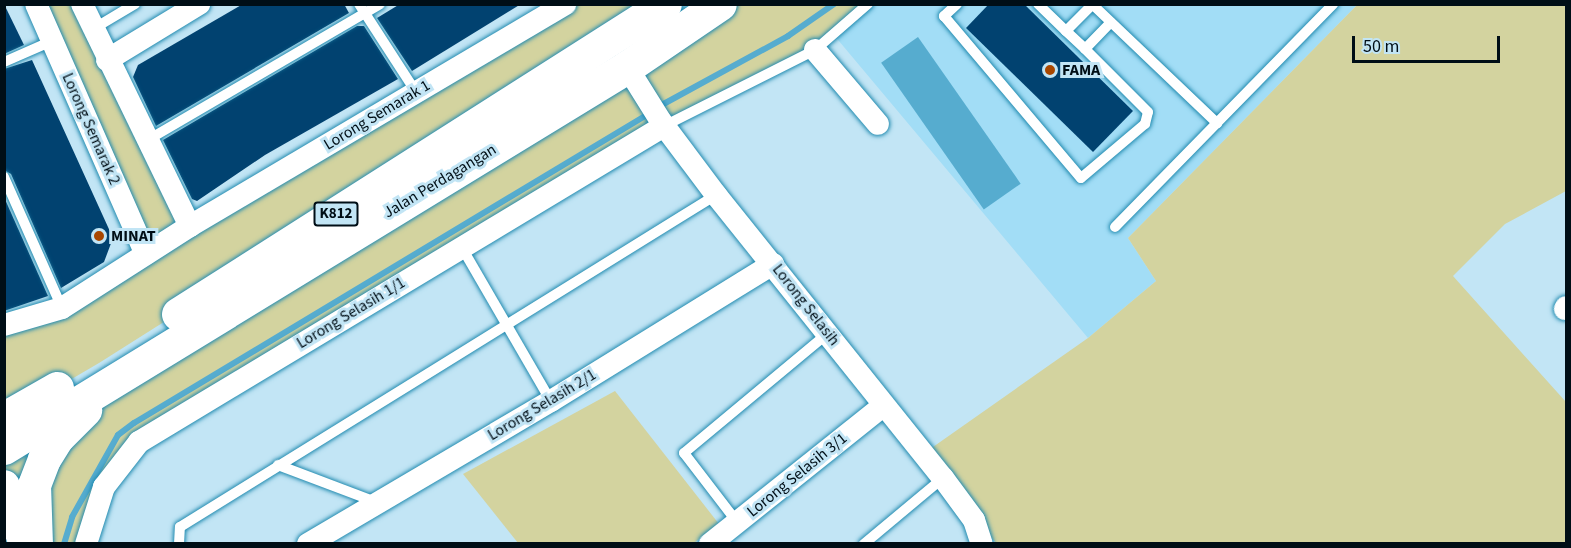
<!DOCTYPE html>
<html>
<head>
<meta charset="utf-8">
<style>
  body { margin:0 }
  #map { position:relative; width:1571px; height:548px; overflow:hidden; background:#c2e5f5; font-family:"Source Sans 3",sans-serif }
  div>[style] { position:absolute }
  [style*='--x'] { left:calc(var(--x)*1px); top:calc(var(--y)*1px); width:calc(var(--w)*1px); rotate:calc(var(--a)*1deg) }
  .built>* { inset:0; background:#a2ddf6 }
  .green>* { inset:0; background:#d3d39f }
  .water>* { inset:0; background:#56accf; transform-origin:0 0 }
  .stream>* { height:6px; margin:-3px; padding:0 3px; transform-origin:3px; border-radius:3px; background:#56accf }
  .building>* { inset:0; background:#014270 }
  .roads { filter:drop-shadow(0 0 2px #228bb0) drop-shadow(0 0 2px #228bb0) }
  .lane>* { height:10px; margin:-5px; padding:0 5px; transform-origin:5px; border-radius:5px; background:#fff }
  .street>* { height:22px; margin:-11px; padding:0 11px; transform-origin:11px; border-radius:11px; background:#fff }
  .secondary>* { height:32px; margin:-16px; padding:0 16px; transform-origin:16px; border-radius:16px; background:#fff }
  .primary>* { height:33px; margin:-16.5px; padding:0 16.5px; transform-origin:16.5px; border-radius:16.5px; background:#fff }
  .dots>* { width:16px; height:16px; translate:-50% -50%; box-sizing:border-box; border:3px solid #c2e5f5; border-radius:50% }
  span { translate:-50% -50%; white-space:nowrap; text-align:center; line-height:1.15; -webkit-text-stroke:6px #c2e5f5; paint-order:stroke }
  .shield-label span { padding:2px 4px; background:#c2e5f5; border:2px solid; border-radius:4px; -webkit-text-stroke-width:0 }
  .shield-label { font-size:15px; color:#000e16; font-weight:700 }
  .poi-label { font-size:16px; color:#000e16; font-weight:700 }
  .left { translate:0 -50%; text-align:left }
  .street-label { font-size:16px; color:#000e16 }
  .frame { position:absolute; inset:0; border:6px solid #000e16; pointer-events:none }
  .scale { position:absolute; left:1352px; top:36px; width:148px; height:27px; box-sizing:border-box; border:3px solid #000e16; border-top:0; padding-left:8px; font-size:18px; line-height:21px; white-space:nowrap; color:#000e16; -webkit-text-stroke:4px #c2e5f5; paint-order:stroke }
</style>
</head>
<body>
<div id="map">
  <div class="built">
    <div style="clip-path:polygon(847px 4px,1357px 5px,1128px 238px,1156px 281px,1088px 338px,823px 22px)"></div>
  </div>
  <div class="green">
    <div style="clip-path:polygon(36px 5px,82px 5px,190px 226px,565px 5px,665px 5px,99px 363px,5px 418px,5px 325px,146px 254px)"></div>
    <div style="clip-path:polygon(719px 5px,868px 5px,815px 50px,662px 122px,139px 442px,86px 543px,25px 543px,5px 486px,5px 448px)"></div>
    <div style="clip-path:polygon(1357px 5px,1566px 5px,1566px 191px,1505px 224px,1453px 276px,1566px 402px,1566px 543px,996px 543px,923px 454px,1088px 338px,1156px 281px,1128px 238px)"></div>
    <div style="clip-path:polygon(615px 391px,719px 524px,694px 543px,518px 543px,463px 474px)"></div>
  </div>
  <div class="water">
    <div style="left:918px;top:37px;width:179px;height:45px;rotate:55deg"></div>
  </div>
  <div class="stream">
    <div style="--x:658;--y:107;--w:148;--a:-28.6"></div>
    <div style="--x:788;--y:36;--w:56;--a:-34.8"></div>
    <div style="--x:64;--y:544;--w:28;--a:-73"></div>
    <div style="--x:72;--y:517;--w:94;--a:-60.7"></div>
    <div style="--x:118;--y:435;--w:20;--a:-37"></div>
    <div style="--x:134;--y:423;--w:602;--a:-31"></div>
  </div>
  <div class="building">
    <div style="clip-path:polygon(4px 4px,24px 45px,4px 54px)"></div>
    <div style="clip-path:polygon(243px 4px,344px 4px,349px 13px,156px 126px,133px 77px,138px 65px)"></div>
    <div style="clip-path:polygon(400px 4px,521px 4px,412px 71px,377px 18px)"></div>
    <div style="clip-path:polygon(989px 4px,1024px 4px,1133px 111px,1093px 152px,966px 28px)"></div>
    <div style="clip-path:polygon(357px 26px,364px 26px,398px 79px,265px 155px,197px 201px,192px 199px,163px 140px)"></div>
    <div style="clip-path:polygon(32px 60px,113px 238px,104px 262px,61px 288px,11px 174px,4px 170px,4px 69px)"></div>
    <div style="clip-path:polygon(4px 197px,48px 296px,4px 311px)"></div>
  </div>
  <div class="roads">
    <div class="lane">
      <div style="--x:359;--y:4;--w:105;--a:57.1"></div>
      <div style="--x:957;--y:4;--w:18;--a:137"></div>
      <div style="--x:944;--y:16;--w:212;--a:49.8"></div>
      <div style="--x:1081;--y:178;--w:84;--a:-40.2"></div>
      <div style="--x:1145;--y:124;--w:12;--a:-76"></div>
      <div style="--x:1148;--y:112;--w:89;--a:-135"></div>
      <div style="--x:1085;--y:49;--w:37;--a:-46"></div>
      <div style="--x:1038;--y:4;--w:39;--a:44"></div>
      <div style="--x:1066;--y:31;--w:37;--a:-45"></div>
      <div style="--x:1092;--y:4;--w:173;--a:43.6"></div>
      <div style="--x:93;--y:29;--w:49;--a:-30.8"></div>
      <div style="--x:1066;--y:31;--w:26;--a:43"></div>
      <div style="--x:4;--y:62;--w:52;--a:-23.6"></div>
      <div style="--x:664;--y:126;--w:169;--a:-26.7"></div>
      <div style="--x:815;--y:50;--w:70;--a:-41"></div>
      <div style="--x:146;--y:141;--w:271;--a:-30.3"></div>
      <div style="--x:4;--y:177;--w:143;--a:66.1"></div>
      <div style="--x:1115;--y:227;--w:312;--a:-45.6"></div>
      <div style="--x:461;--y:246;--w:179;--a:59.9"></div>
      <div style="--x:278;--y:465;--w:105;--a:20.7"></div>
      <div style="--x:737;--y:522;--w:87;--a:-127.5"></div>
      <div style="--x:684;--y:453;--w:187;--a:-39.8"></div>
      <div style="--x:179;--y:544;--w:17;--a:-87"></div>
      <div style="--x:180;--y:527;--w:630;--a:-31.77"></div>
      <div style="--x:864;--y:544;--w:103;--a:-39.9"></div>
    </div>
    <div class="street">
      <div style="--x:36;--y:4;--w:273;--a:66.3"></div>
      <div style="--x:82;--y:4;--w:247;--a:64.1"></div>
      <div style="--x:815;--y:50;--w:97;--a:49.6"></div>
      <div style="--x:107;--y:60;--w:108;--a:-31.3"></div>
      <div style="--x:627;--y:67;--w:66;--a:58"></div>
      <div style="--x:662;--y:123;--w:90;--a:53.1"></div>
      <div style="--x:716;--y:195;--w:363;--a:51.3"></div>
      <div style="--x:943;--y:478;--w:52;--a:53.6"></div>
      <div style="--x:974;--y:520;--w:25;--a:72"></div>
      <div style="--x:1565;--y:309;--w:2;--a:-63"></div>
      <div style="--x:4;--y:325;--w:60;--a:-16.3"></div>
      <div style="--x:62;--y:308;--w:152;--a:-32.6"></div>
      <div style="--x:190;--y:226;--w:436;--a:-30.6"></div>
      <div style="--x:86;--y:544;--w:60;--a:-72.5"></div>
      <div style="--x:104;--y:487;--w:57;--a:-52.1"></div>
      <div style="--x:139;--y:442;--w:613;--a:-31.04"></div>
      <div style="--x:308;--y:544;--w:282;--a:-30.5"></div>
      <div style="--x:551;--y:401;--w:261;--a:-31.7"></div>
      <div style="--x:710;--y:544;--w:221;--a:-38.6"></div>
    </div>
    <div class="secondary">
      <div style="--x:4;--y:486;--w:62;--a:70.1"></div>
    </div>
    <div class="primary">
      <div style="--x:178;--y:314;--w:577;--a:-32.48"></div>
      <div style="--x:4;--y:418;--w:61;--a:-29.5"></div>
      <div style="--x:4;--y:448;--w:730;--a:-31.45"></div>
      <div style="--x:627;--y:67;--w:112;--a:-34.1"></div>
      <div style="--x:36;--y:544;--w:59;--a:-91.9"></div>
      <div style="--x:34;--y:485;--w:28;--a:-69"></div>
      <div style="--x:44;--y:459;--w:25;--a:-58"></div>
      <div style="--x:57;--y:438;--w:40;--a:-45"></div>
    </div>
  </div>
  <div class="dots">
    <div style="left:1050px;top:70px;background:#a84700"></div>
    <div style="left:99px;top:236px;background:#a84700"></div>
  </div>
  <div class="shield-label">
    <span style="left:336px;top:214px">K812</span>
  </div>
  <div class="poi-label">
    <span class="left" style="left:1062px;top:70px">FAMA</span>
    <span class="left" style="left:111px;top:236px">MINAT</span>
  </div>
  <div class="street-label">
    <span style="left:377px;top:115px;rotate:-31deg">Lorong Semarak 1</span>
    <span style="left:91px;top:129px;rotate:66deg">Lorong Semarak 2</span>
    <span style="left:440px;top:181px;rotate:-31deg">Jalan Perdagangan</span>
    <span style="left:806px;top:305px;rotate:52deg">Lorong Selasih</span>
    <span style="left:351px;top:313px;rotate:-31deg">Lorong Selasih 1/1</span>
    <span style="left:542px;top:405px;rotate:-31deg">Lorong Selasih 2/1</span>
    <span style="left:797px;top:475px;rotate:-39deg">Lorong Selasih 3/1</span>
  </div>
  <div class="frame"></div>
  <div class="scale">50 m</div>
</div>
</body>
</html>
